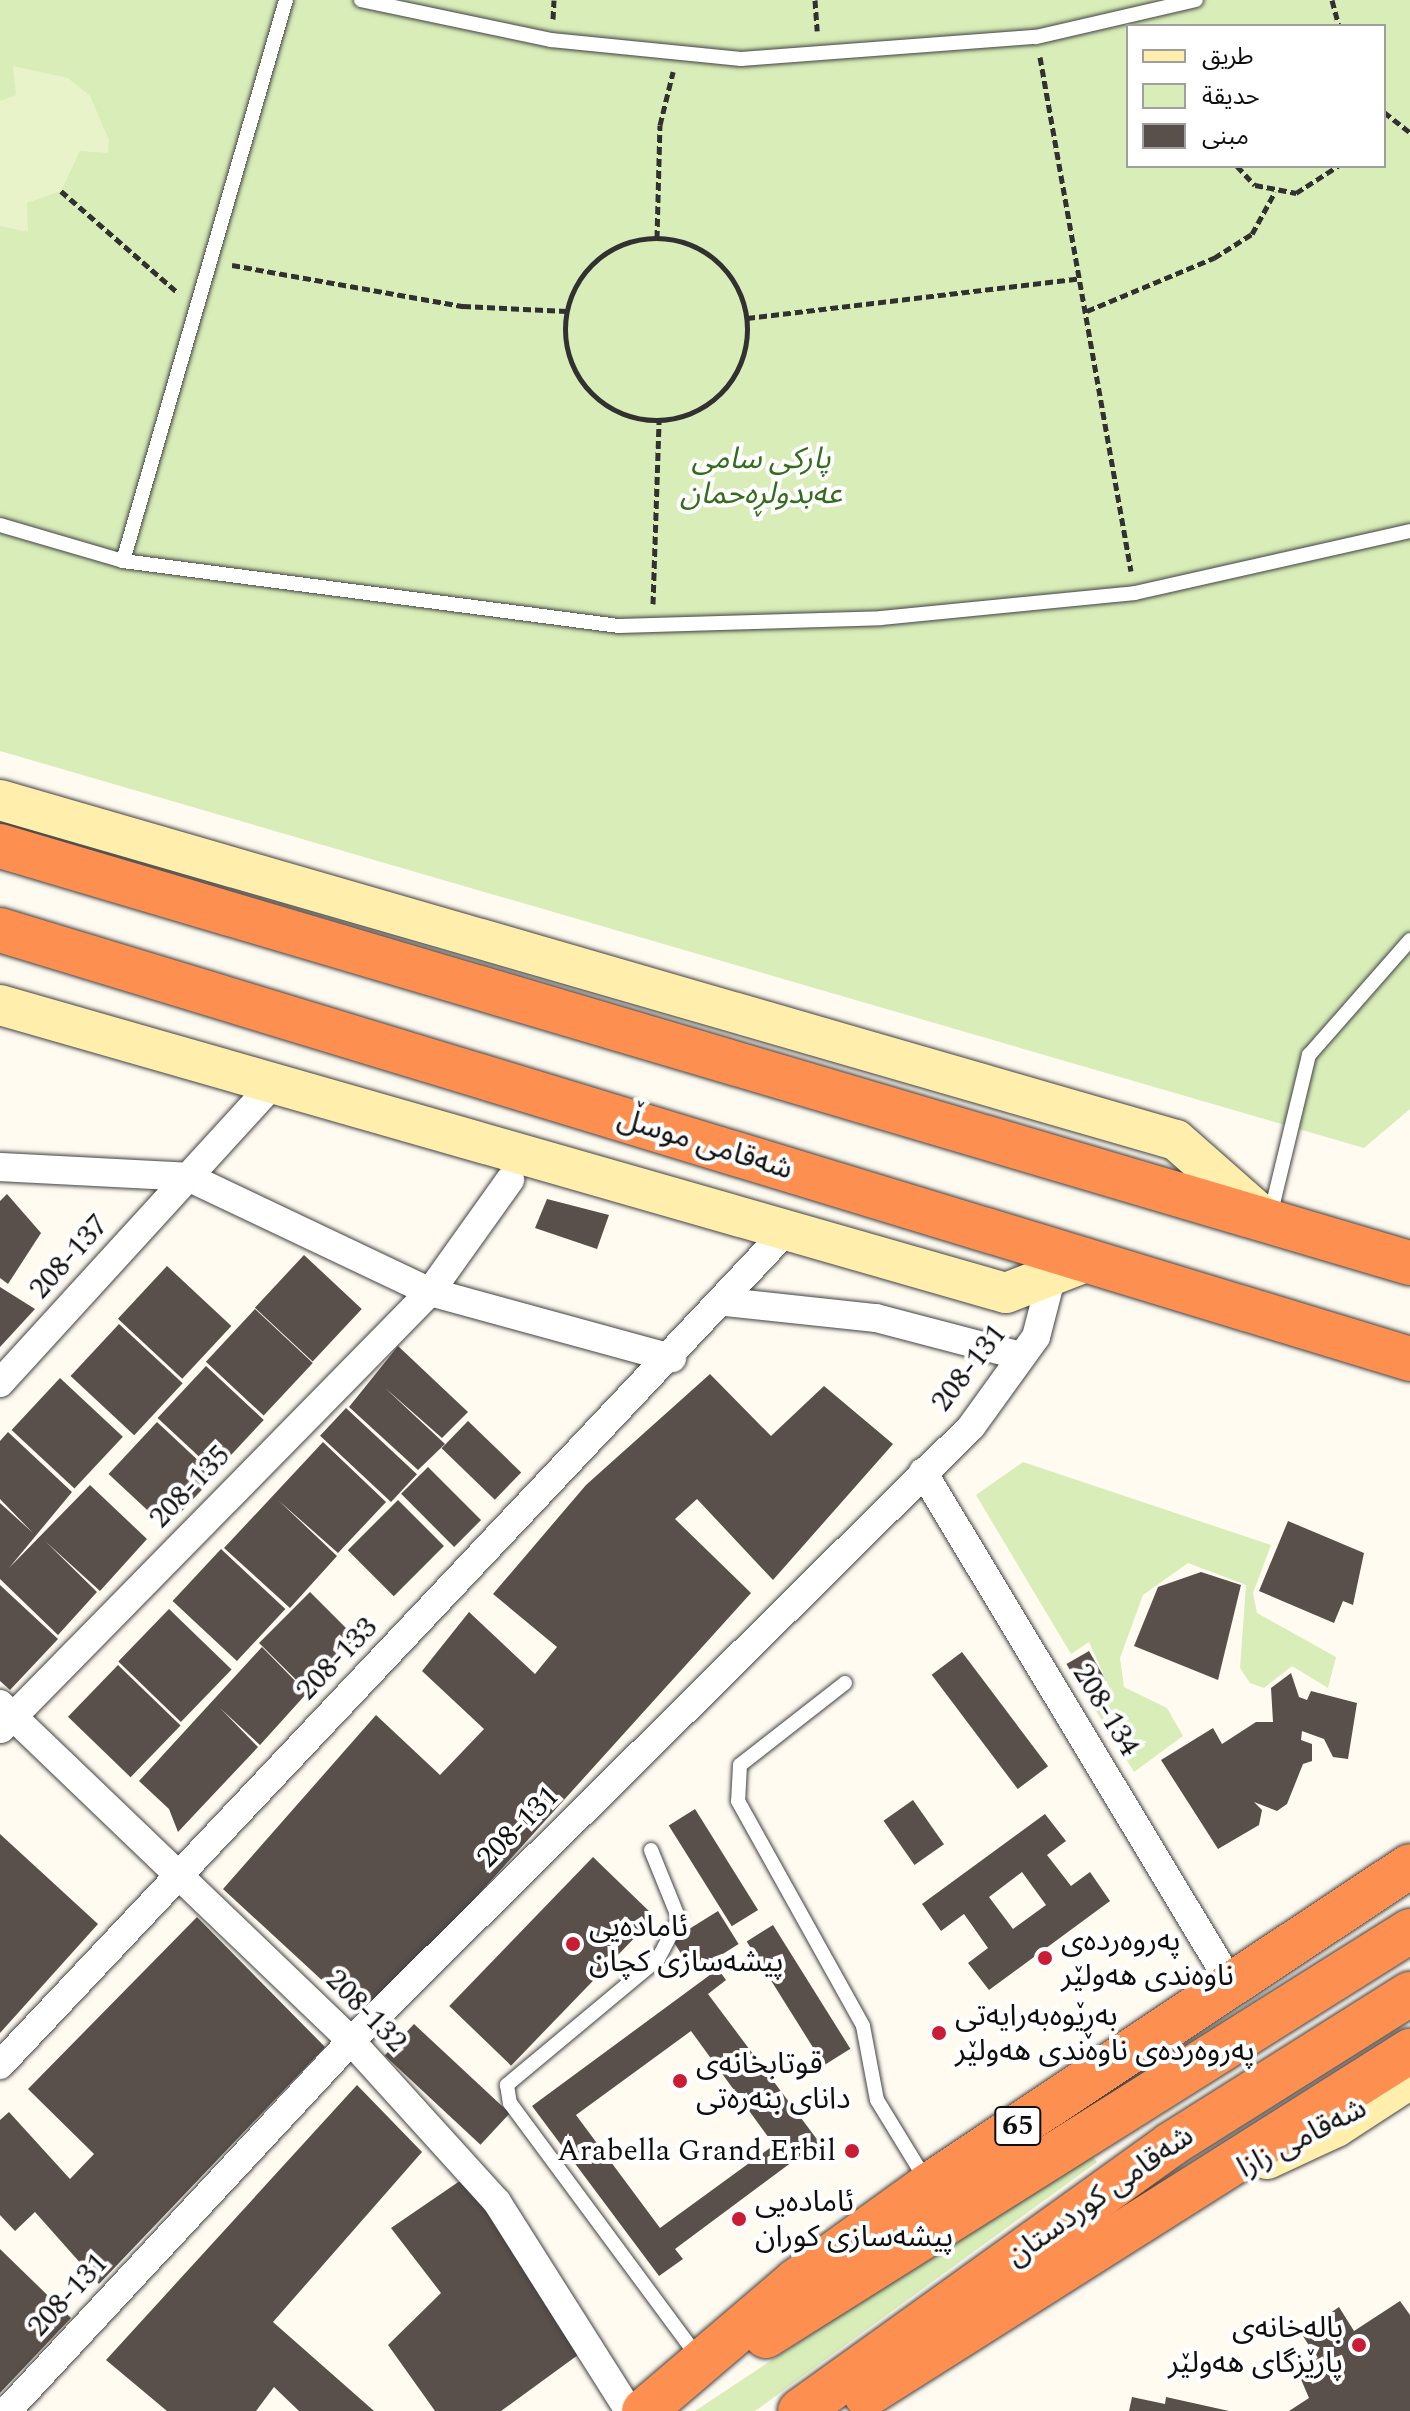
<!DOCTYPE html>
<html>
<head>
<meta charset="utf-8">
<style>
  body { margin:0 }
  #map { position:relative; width:1410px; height:2411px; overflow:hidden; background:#fffbf1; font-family:Spectral,"Noto Sans Arabic",serif }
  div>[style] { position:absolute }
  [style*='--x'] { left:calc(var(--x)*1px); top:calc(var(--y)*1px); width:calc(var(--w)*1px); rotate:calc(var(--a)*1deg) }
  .green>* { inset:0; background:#d8edb8 }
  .pitch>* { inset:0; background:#e9f3ca }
  .building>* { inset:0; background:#594f4b; transform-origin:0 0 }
  .path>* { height:5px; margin-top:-2.5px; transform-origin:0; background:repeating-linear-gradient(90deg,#313131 0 8px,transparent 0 12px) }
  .path>.ring { margin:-2.5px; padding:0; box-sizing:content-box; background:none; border:5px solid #313131; border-radius:50% }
  .roads { filter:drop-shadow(0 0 2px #424242) drop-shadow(0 0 2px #424242) }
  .lane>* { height:14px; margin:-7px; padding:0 7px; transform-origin:7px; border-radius:7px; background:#fff }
  .street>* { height:28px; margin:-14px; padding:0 14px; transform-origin:14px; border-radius:14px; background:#fff }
  .secondary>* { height:40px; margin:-20px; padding:0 20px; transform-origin:20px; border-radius:20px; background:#ffeeac }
  .highway>* { height:44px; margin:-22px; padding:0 22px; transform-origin:22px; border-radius:22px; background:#fd8f51 }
  .dots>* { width:22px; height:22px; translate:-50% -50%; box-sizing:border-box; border:4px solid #fff; border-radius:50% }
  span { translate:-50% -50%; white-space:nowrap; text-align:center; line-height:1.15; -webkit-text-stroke:8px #fff; paint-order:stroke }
  .shield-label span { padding:2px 6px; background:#fff; border:2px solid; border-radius:6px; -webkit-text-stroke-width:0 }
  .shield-label { font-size:28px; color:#0f0f0f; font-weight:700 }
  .park-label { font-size:30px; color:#336c1a; font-style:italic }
  .street-label { font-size:30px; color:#0f0f0f }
  .poi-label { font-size:30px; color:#0f0f0f }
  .left { translate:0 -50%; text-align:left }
  .right { translate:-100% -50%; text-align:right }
  .legend { position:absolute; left:1126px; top:24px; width:260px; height:144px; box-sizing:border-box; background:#fff; border:2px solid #9f9f9f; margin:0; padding:10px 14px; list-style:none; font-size:24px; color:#0f0f0f }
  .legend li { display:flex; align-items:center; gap:16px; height:40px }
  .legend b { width:40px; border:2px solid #9f9f9f }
</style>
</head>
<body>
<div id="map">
  <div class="green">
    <div style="clip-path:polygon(evenodd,0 0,1410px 0,1410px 1109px,1364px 1148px,0 751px,0 0,1128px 26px,1384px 26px,1384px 166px,1128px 166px,1128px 26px)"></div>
    <div style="clip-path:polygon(1023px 1462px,1271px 1545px,1253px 1593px,1257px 1613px,1336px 1657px,1328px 1688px,1292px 1666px,1264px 1688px,1250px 1683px,1240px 1668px,1246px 1585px,1188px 1563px,1143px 1595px,1120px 1658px,1124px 1687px,1167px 1708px,1183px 1736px,1134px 1772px,1091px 1703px,1110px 1689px,1089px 1642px,1071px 1654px,976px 1495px)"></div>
    <div style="clip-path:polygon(1088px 2150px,1097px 2162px,755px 2411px,695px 2411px)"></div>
  </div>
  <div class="pitch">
    <div style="clip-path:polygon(13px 66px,68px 78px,90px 96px,109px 140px,108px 153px,80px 151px,61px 191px,27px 203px,28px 232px,0 226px,0 101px,16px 95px)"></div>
  </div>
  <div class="building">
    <div style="clip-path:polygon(7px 1194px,41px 1233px,8px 1284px,0 1278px,0 1201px)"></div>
    <div style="clip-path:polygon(547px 1199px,609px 1215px,597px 1249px,535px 1228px)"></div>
    <div style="left:304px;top:1255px;width:79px;height:72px;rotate:43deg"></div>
    <div style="left:167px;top:1266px;width:88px;height:72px;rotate:43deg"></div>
    <div style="clip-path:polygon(0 1287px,35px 1309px,0 1347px)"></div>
    <div style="left:255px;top:1309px;width:79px;height:72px;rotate:43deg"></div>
    <div style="left:119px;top:1324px;width:87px;height:71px;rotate:43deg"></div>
    <div style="clip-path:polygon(398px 1346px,468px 1412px,442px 1438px,384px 1387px,445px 1444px,418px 1470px,349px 1407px)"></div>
    <div style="left:206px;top:1366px;width:79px;height:71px;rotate:43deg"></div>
    <div style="clip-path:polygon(710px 1374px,771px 1436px,824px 1386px,893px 1444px,773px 1580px,697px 1499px,675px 1519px,751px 1593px,365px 2020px,223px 1889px,376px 1715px,440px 1775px,484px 1729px,422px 1671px,469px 1612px,535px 1674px,557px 1647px,493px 1594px,586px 1485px)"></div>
    <div style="left:60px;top:1378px;width:86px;height:71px;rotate:43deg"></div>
    <div style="left:346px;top:1408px;width:97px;height:38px;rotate:43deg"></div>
    <div style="left:468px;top:1421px;width:74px;height:38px;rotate:44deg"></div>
    <div style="left:157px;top:1422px;width:79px;height:71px;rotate:43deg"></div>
    <div style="clip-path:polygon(8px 1432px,72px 1492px,9px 1568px,90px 1485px,147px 1539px,100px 1591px,45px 1541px,97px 1592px,58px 1635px,0 1579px,0 1503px,33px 1533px,0 1499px,0 1441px)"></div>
    <div style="clip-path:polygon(323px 1442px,386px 1502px,338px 1553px,278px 1500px,337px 1556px,290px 1608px,224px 1548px)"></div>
    <div style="left:428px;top:1467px;width:75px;height:38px;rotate:45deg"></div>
    <div style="left:398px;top:1500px;width:65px;height:71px;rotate:45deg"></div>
    <div style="clip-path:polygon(1288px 1521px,1364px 1553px,1353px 1605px,1343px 1601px,1334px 1623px,1259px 1591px)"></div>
    <div style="left:221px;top:1549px;width:88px;height:71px;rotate:43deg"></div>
    <div style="clip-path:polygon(1201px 1572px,1241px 1585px,1218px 1680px,1134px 1646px,1158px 1587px)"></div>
    <div style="clip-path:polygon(0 1585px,58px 1639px,10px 1690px,0 1681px)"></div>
    <div style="left:310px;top:1592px;width:65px;height:72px;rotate:45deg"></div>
    <div style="left:169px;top:1609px;width:87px;height:73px;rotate:44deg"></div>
    <div style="clip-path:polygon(262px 1647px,307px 1693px,260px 1745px,220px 1708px,258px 1747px,178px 1832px,169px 1809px,139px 1781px)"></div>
    <div style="left:1089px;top:1651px;width:34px;height:26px;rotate:60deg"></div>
    <div style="left:962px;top:1652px;width:143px;height:38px;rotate:53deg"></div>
    <div style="left:118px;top:1665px;width:87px;height:72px;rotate:44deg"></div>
    <div style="clip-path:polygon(1291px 1673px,1299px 1697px,1307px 1700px,1311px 1691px,1357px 1703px,1348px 1759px,1333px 1757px,1324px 1739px,1302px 1731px,1301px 1740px,1312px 1744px,1312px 1761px,1303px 1764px,1287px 1804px,1277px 1811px,1254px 1802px,1262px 1810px,1259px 1825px,1218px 1849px,1161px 1760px,1213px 1728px,1222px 1744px,1256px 1722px,1273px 1722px,1271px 1688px)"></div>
    <div style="left:913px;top:1800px;width:54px;height:36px;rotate:55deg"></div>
    <div style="left:695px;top:1809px;width:119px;height:31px;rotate:58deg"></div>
    <div style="clip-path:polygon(evenodd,1045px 1814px,1066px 1841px,1047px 1855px,1071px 1886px,1090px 1872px,1110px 1901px,989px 1990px,968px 1963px,988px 1948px,964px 1914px,941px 1931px,922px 1904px,1045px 1814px,1022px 1872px,1046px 1905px,1013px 1929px,989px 1897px,1022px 1872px)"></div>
    <div style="clip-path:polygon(0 1834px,98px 1924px,0 2033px)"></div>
    <div style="left:593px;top:1857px;width:86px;height:207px;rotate:44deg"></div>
    <div style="left:718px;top:1911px;width:39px;height:54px;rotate:58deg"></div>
    <div style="clip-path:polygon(197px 1917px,325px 2047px,99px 2284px,35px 2212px,15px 2231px,0 2215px,0 2120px,9px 2112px,70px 2179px,94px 2154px,28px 2089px)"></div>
    <div style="left:773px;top:1925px;width:146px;height:31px;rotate:58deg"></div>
    <div style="clip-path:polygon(evenodd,718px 1969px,726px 1980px,708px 1994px,819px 2142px,675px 2249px,683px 2259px,659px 2276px,532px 2106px,718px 1969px,691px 2031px,774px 2145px,660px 2228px,576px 2115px,691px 2031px)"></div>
    <div style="left:414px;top:2024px;width:131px;height:43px;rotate:43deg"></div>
    <div style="clip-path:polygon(357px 2085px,422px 2152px,273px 2322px,374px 2411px,299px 2411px,274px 2387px,256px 2411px,167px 2411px,106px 2360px)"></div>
    <div style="clip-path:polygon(470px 2174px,593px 2344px,501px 2411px,435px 2411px,388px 2345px,441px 2293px,391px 2228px)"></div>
    <div style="clip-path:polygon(0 2249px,71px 2318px,0 2393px)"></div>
    <div style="clip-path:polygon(1400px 2301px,1410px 2315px,1410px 2411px,1289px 2411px,1309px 2398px,1297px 2370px,1317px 2358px,1301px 2333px,1339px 2307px,1354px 2331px)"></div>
    <div style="clip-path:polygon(1132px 2397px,1165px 2404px,1166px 2397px,1229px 2411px,1129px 2411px)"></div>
  </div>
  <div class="path">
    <div style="--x:815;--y:0;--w:31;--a:86"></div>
    <div style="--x:1332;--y:0;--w:27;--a:75"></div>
    <div style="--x:553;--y:19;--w:19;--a:-87"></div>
    <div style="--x:1040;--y:57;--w:522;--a:79.96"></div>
    <div style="--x:1384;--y:112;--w:33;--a:38"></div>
    <div style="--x:1237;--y:166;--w:26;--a:47"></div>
    <div style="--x:1255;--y:185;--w:42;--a:11"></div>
    <div style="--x:1296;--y:193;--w:50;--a:-32.7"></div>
    <div style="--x:61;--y:191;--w:154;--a:41"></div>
    <div style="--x:657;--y:238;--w:113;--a:-88.5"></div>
    <div style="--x:660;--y:125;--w:55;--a:-76.2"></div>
    <div class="ring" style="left:565px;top:238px;width:177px;height:177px"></div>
    <div style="--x:232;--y:265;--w:235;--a:10.1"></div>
    <div style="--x:463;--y:306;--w:104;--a:2.8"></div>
    <div style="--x:1087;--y:311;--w:138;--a:-22.7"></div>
    <div style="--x:1214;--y:258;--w:45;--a:-32.3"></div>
    <div style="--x:1252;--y:234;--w:48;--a:-61.3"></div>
    <div style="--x:747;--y:318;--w:336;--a:-6.8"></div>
    <div style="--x:653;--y:604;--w:183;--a:-88.1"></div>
  </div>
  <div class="roads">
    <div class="lane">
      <div style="--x:361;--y:0;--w:194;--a:11.9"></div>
      <div style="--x:551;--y:40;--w:191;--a:5.7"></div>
      <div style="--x:741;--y:59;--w:296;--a:-4.3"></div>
      <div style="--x:1036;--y:37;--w:164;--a:-13"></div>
      <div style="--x:0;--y:525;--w:128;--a:16.3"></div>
      <div style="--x:123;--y:561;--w:500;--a:7.47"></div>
      <div style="--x:619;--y:626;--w:262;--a:-1.7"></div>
      <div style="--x:881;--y:618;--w:255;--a:-5.6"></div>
      <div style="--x:1135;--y:593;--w:282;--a:-12.7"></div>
      <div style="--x:123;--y:561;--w:584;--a:-73.8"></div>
      <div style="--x:1270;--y:1216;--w:166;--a:-76.4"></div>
      <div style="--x:1309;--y:1055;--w:153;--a:-48.7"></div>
      <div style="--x:845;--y:1683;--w:133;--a:142"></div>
      <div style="--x:740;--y:1765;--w:36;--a:93"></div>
      <div style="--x:738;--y:1801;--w:257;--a:60.9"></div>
      <div style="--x:863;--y:2026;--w:75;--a:79.3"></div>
      <div style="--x:877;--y:2100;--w:96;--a:58.6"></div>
      <div style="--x:651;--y:1850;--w:74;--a:67.9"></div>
      <div style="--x:679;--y:1919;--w:45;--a:117.7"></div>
      <div style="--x:658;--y:1959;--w:197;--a:140.2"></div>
      <div style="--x:507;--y:2085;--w:18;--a:81"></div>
      <div style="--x:510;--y:2103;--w:317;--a:53.5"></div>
    </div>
    <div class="street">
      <div style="--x:0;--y:1167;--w:188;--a:3"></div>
      <div style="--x:188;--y:1177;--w:268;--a:25.4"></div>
      <div style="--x:430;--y:1292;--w:251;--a:15.3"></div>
      <div style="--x:726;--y:1302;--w:151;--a:6.1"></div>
      <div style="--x:876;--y:1318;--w:150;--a:14.7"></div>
      <div style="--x:0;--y:1383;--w:411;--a:-47.6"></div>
      <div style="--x:923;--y:1472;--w:598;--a:58.97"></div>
      <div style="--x:0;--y:1704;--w:487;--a:43.8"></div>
      <div style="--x:351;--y:2041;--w:217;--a:47.8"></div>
      <div style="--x:497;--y:2202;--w:247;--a:57.7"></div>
      <div style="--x:1;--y:1729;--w:612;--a:-45.53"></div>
      <div style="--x:430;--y:1292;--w:138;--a:-54.5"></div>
      <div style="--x:0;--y:2065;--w:1149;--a:-46.69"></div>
      <div style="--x:7;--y:2411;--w:505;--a:-47.09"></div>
      <div style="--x:351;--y:2041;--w:873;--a:-44.72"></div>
      <div style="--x:971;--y:1427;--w:111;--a:-54.2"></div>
      <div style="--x:1036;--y:1337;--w:60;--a:-75.5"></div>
    </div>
    <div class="secondary">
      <div style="--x:0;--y:800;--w:1224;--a:16.13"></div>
      <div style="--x:1176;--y:1140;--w:124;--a:41.4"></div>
      <div style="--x:0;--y:1005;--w:1046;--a:15.98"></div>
      <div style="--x:1006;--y:1293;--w:86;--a:-21.2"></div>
      <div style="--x:1267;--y:2159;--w:76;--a:-24.9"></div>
      <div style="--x:1336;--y:2127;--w:88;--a:-33"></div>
    </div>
    <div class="highway">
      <div style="--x:0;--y:846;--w:1470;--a:16.48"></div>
      <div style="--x:0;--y:930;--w:1474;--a:16.92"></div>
      <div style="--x:766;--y:2336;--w:761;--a:-32.17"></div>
      <div style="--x:866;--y:2395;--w:644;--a:-32.31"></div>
      <div style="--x:644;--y:2411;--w:200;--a:-40.5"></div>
      <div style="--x:796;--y:2281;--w:164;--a:-35.8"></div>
      <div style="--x:929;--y:2185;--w:577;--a:-33.55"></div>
      <div style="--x:800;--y:2411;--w:456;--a:-35.7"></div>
      <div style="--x:1170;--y:2145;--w:284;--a:-32.2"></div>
    </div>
  </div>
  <div class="dots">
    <div style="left:573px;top:1944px;background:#c91d36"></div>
    <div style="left:1045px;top:1958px;background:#c91d36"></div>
    <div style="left:939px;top:2033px;background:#c91d36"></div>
    <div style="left:680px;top:2081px;background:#c91d36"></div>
    <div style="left:852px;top:2151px;background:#c91d36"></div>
    <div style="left:739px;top:2219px;background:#c91d36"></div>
    <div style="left:1359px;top:2345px;background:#c91d36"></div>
  </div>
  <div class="shield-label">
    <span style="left:1018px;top:2126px">65</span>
  </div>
  <div class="park-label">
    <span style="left:761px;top:476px">پارکی سامی<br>عەبدولڕەحمان</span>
  </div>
  <div class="street-label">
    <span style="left:705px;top:1144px;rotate:17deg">شەقامی موسڵ</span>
    <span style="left:69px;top:1257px;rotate:-48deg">208-137</span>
    <span style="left:969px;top:1368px;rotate:-52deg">208-131</span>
    <span style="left:190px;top:1487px;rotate:-46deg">208-135</span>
    <span style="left:337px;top:1659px;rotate:-46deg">208-133</span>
    <span style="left:1106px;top:1710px;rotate:59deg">208-134</span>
    <span style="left:518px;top:1827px;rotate:-45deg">208-131</span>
    <span style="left:366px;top:2011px;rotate:46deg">208-132</span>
    <span style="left:1302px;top:2138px;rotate:-27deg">شەقامی زازا</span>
    <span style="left:1100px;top:2196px;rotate:-35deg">شەقامی کوردستان</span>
    <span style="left:68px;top:2295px;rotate:-47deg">208-131</span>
  </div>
  <div class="poi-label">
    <span class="left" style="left:589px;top:1944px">ئامادەیی<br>پیشەسازی کچان</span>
    <span class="left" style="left:1061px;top:1958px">پەروەردەی<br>ناوەندی هەولێر</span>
    <span class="left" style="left:955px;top:2033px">بەڕێوەبەرایەتی<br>پەروەردەی ناوەندی هەولێر</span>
    <span class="left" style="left:696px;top:2081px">قوتابخانەی<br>دانای بنەرەتی</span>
    <span class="right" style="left:836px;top:2151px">Arabella Grand Erbil</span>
    <span class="left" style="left:755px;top:2219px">ئامادەیی<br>پیشەسازی کوران</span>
    <span class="right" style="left:1343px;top:2345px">بالەخانەی<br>پارێزگای هەولێر</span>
  </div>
  <ul class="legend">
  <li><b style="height:10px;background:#ffeeac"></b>طريق</li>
  <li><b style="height:22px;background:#d8edb8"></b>حديقة</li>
  <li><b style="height:22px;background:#594f4b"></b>مبنى</li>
  </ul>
</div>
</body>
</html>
